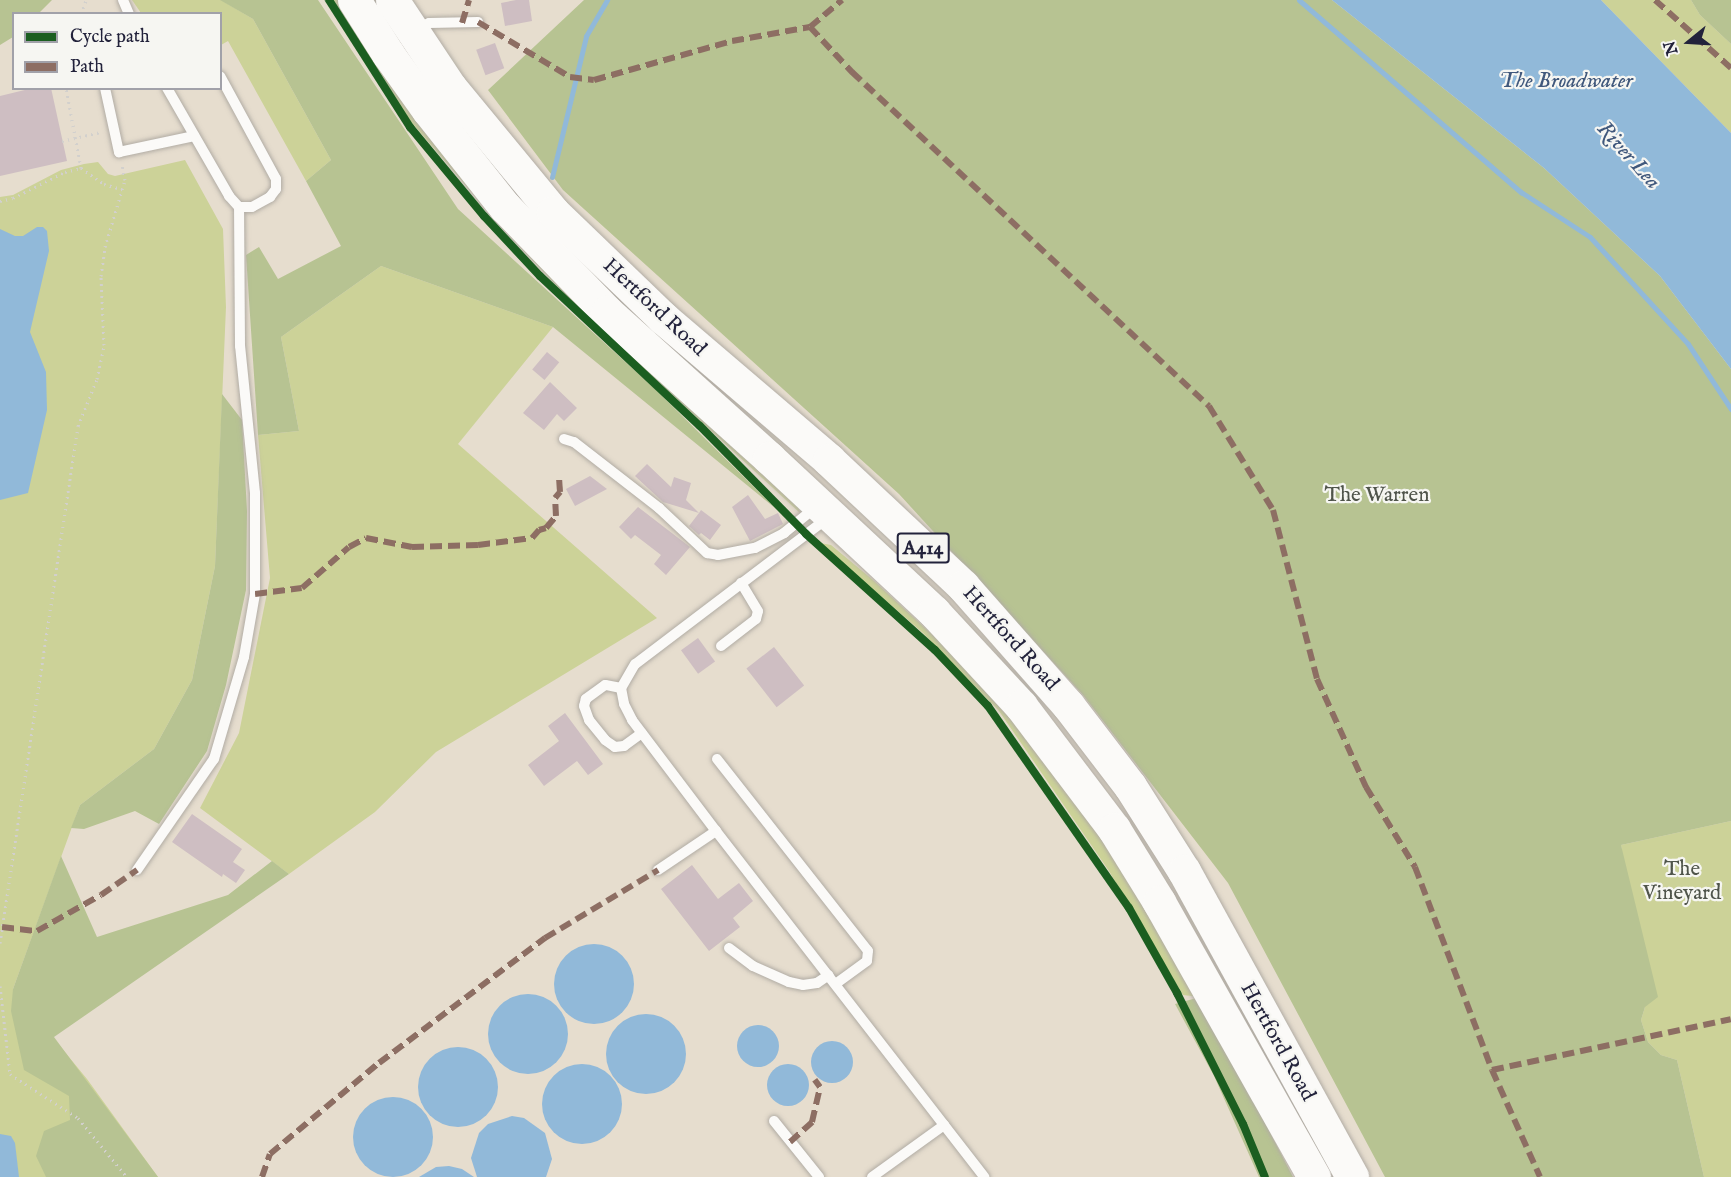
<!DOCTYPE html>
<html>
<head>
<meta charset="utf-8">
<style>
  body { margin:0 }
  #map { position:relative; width:1731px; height:1177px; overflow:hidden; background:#e6ddce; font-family:"IM FELL English",serif }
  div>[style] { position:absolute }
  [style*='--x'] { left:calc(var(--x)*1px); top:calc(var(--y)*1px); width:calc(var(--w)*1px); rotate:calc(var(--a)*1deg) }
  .green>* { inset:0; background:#ccd298 }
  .forest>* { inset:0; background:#b7c392 }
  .water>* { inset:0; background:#91b9d9 }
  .round { border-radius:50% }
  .stream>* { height:5px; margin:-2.5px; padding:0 2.5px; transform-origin:2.5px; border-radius:2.5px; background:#91b9d9 }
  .building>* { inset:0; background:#cebec2; transform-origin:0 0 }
  .path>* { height:3px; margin-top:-1.5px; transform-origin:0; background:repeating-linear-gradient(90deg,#d2d0cd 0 1.5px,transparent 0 6px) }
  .roads { filter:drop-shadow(0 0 2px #b1aca4) drop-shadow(0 0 2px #b1aca4) }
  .service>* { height:10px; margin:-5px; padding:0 5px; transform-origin:5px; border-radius:5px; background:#fbfaf8 }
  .trunk>* { height:33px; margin:-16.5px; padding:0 16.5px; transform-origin:16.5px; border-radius:16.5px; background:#fbfaf8 }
  .quiet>* { height:6px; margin-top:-3px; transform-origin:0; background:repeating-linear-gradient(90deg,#8d6e63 0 12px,transparent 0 18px) }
  .cycleway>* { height:8px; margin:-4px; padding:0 4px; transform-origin:4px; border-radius:4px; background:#1b5e20 }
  span { translate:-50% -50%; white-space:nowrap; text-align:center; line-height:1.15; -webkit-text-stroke:4.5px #f6f6f2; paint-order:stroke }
  .shield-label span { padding:2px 4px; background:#f6f6f2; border:2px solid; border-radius:4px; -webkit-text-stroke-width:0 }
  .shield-label { font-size:20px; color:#22223b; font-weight:700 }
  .street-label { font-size:21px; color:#22223b }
  .park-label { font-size:21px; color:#4f544a }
  .water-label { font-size:22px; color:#40587c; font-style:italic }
  .legend { position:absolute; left:12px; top:12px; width:210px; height:78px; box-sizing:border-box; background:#f6f6f2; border:2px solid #a1a1a9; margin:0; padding:8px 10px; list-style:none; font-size:18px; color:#22223b }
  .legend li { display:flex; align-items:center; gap:12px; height:30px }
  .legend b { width:30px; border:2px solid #a1a1a9 }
  .north { position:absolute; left:1659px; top:12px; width:60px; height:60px; -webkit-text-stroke:4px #f6f6f2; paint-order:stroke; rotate:252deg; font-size:16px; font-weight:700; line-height:24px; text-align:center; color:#22223b }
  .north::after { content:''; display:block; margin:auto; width:21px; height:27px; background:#22223b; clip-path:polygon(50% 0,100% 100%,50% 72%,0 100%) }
</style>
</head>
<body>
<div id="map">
  <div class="green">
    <div style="clip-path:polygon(132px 0,221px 0,253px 19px,331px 160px,306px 181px,228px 41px,221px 45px,220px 14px,141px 13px)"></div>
    <div style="clip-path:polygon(333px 0,338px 0,392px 83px,796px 499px,800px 513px,573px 303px,505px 231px,406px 116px)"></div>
    <div style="clip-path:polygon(1601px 0,1691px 0,1700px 15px,1731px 44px,1731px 133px)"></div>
    <div style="clip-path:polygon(185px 160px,223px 229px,226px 307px,215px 566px,192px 680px,154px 749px,80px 805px,13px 989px,87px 1079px,158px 1177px,0 1177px,0 197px,13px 195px,61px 170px,84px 164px,98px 162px,108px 174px,115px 176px)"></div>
    <div style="clip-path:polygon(381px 266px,553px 327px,458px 444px,657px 618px,436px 752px,375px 812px,289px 874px,200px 808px,239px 733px,270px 578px,258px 435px,299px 431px,281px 337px)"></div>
    <div style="clip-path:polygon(820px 543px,831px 545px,873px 580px,963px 663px,1032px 742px,1107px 844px,1200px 997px,1183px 995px,1109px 871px,999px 711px,923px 633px)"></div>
    <div style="clip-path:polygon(1731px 821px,1731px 1177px,1704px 1177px,1677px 1060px,1661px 1055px,1648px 1042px,1641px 1020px,1645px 1007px,1621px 845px)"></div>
  </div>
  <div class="forest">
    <div style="clip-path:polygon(0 0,52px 0,39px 13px,14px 14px,13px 37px,0 45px)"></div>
    <div style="clip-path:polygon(132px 0,318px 0,458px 209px,655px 389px,775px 508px,553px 327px,381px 266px,281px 337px,299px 431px,258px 435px,246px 255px,259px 247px,278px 279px,341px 246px,306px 181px,331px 160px,253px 19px,220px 0)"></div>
    <div style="clip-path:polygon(584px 0,1332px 0,1544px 168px,1660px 276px,1731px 369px,1731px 821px,1621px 845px,1658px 997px,1645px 1007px,1641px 1020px,1648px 1042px,1661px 1055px,1677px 1060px,1704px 1177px,1385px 1177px,1228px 883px,1083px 695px,899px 494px,563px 190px,488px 90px)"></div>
    <div style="clip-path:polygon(1691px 0,1731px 0,1731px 44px,1700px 15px)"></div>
    <div style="clip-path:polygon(222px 394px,242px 420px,247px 511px,246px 590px,226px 685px,207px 751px,159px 824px,135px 811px,84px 829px,71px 828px,80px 805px,154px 749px,192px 680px,215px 566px)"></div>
    <div style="clip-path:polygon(61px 856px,97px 937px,228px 895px,272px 861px,289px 874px,54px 1037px,158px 1177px,46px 1177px,36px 1156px,44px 1131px,70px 1120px,69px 1096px,24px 1070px,11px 1011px,13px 989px)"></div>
    <div style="clip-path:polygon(1200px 997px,1293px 1177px,1259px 1177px,1214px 1076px,1175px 1004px)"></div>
  </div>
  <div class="water">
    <div style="clip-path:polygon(1332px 0,1601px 0,1731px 133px,1731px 369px,1660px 276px,1544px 168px)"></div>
    <div style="clip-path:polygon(37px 227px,43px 227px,47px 231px,49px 251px,30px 332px,46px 372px,47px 410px,28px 493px,0 500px,0 229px,15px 236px,23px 236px)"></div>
    <div class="round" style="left:554px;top:944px;width:80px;height:80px"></div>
    <div class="round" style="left:488px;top:994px;width:80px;height:80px"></div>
    <div class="round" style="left:606px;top:1014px;width:80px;height:80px"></div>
    <div class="round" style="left:737px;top:1025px;width:42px;height:42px"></div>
    <div class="round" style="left:811px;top:1041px;width:42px;height:42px"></div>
    <div class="round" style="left:418px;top:1047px;width:80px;height:80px"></div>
    <div class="round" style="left:542px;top:1064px;width:80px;height:80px"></div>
    <div class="round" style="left:767px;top:1064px;width:42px;height:42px"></div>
    <div class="round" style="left:353px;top:1097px;width:80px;height:80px"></div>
    <div style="clip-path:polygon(512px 1116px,524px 1118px,545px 1133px,552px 1159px,546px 1177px,477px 1177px,471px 1158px,479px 1133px,488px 1124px)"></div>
    <div style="clip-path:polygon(0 1134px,11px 1136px,15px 1143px,19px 1177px,0 1177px)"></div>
    <div style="clip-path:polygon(449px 1166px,462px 1169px,474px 1177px,419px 1177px,436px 1167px)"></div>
  </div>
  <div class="stream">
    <div style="--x:1299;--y:0;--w:294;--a:40.9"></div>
    <div style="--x:1521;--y:192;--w:82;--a:33.1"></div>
    <div style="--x:1590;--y:237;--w:145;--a:47.5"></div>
    <div style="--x:1688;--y:344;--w:78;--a:56.5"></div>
    <div style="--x:552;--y:177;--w:145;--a:-76.4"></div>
    <div style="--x:586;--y:36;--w:42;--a:-59.7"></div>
  </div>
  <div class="building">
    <div style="clip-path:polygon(516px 0,529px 0,532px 21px,505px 26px,501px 3px)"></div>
    <div style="left:495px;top:43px;width:27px;height:20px;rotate:70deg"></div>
    <div style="clip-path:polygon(33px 88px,51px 88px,67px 161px,0 176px,0 96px)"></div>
    <div style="left:547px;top:352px;width:16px;height:23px;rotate:40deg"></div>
    <div style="clip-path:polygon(550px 382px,577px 408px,564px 421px,557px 414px,544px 430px,523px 413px)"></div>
    <div style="clip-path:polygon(647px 464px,671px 487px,674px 477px,691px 483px,686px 500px,699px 513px,701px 510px,721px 525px,710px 540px,701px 533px,699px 535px,689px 526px,699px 513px,663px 502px,635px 476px)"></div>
    <div style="clip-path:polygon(590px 476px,607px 489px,575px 506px,566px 489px)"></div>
    <div style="clip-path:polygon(748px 495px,765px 519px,778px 513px,783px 524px,750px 541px,732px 507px)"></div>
    <div style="clip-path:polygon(638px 507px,690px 547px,666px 575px,654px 564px,661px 555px,635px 535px,631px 539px,619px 527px)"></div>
    <div style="left:698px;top:638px;width:29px;height:21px;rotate:54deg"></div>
    <div style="left:774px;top:647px;width:49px;height:35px;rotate:52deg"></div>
    <div style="clip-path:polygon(565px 713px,603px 764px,588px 775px,577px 761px,544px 786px,528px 765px,559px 741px,548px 726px)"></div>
    <div style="clip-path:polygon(192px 814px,242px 849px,233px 862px,245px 870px,236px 883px,223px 874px,222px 877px,172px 842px)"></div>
    <div style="clip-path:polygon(692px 865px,718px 899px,739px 883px,753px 901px,733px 918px,740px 927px,709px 951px,661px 889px)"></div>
  </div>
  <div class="path">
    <div style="--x:81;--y:14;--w:15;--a:-70"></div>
    <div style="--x:62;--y:141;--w:40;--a:-13"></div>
    <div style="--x:81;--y:168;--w:28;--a:35"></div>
    <div style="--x:104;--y:184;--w:19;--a:16"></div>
    <div style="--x:0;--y:201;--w:13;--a:-13"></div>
    <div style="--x:13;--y:198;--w:58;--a:-26.6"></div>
    <div style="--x:65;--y:172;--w:16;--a:-14"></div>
    <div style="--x:81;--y:168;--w:81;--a:-100.6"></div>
    <div style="--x:0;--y:943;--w:523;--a:-81.42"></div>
    <div style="--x:78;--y:426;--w:51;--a:-68"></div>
    <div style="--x:97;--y:379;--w:35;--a:-78"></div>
    <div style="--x:104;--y:345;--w:69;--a:-92.5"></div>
    <div style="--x:101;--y:276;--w:29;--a:-82"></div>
    <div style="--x:105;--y:247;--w:70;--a:-73.4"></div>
    <div style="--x:125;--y:180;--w:15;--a:-101"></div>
    <div style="--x:0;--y:986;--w:89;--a:83.5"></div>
    <div style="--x:10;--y:1074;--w:81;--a:32.9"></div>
    <div style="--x:78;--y:1118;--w:77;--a:50.3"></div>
  </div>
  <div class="roads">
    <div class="service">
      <div style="--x:123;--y:0;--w:15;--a:67"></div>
      <div style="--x:415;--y:31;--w:16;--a:-30"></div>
      <div style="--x:429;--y:23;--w:49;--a:-1.2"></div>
      <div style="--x:105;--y:88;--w:66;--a:77.7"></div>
      <div style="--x:119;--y:152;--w:77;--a:-12"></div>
      <div style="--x:167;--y:88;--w:125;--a:60.1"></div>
      <div style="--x:229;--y:196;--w:15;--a:48"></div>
      <div style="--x:239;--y:207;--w:13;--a:0"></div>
      <div style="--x:252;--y:207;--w:21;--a:-29"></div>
      <div style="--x:270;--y:197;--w:10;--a:-53"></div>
      <div style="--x:276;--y:189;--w:10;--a:-90"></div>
      <div style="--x:276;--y:179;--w:117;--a:-118.5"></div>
      <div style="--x:564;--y:439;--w:10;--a:17"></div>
      <div style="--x:574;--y:442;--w:108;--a:37.8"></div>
      <div style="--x:659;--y:508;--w:66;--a:43.2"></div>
      <div style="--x:707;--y:553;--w:11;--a:10"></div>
      <div style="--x:718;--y:555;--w:38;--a:-11"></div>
      <div style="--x:755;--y:548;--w:33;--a:-27"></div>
      <div style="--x:784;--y:533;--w:41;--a:-39.1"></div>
      <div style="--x:829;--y:517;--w:243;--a:142.8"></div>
      <div style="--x:635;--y:664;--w:28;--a:120"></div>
      <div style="--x:621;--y:688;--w:16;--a:79"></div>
      <div style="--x:624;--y:704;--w:18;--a:63"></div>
      <div style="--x:632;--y:720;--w:139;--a:52.9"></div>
      <div style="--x:716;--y:831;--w:438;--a:52.2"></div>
      <div style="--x:721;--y:646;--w:44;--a:-37.6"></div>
      <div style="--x:756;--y:619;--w:8;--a:-76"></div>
      <div style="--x:758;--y:611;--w:33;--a:-121"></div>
      <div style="--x:621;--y:688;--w:16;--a:-169"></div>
      <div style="--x:605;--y:685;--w:24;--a:144"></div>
      <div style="--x:586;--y:699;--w:7;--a:106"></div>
      <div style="--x:584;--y:706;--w:15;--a:70"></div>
      <div style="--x:589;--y:720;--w:26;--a:51"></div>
      <div style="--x:605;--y:740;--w:12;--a:35"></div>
      <div style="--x:615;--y:747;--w:9;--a:-6"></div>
      <div style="--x:624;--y:746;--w:22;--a:-36"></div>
      <div style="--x:717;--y:759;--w:244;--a:51.8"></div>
      <div style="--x:868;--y:951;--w:10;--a:96"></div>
      <div style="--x:867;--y:961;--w:39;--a:144"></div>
      <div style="--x:137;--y:870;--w:135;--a:-55.3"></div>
      <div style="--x:214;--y:759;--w:106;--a:-73.6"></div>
      <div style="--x:244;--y:657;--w:64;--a:-80.1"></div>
      <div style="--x:255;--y:594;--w:101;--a:-90"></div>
      <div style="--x:255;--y:493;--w:148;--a:-95.8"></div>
      <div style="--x:240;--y:346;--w:139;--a:-90.4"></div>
      <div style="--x:658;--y:870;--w:70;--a:-33.9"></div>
      <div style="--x:729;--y:948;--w:30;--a:37"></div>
      <div style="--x:753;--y:966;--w:39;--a:24"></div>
      <div style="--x:789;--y:982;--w:14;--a:12"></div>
      <div style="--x:803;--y:985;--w:14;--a:-8"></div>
      <div style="--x:817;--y:983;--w:14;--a:-34"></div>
      <div style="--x:774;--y:1121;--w:72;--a:51.2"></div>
      <div style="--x:872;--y:1177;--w:89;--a:-35.8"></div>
    </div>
    <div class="trunk">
      <div style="--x:354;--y:0;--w:64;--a:57.8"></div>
      <div style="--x:388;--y:54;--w:69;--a:54.5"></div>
      <div style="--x:428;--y:110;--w:124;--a:51.6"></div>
      <div style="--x:505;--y:207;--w:146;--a:45.8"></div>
      <div style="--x:607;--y:312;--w:218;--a:42"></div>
      <div style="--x:769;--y:458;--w:226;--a:43"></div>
      <div style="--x:934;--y:612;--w:128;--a:47.2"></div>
      <div style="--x:1021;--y:706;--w:154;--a:52.9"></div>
      <div style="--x:1114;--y:829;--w:86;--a:58.3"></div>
      <div style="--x:1159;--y:902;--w:316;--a:60.6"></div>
      <div style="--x:392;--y:0;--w:105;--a:56.3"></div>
      <div style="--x:450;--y:87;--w:162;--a:50.5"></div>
      <div style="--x:553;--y:212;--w:153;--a:43.9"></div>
      <div style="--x:663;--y:318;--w:218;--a:40.5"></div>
      <div style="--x:829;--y:460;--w:184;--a:43.2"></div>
      <div style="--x:963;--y:586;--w:159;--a:48.6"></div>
      <div style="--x:1068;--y:705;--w:102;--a:52.6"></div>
      <div style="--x:1130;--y:786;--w:101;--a:57.6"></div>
      <div style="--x:1184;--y:871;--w:349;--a:61.2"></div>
    </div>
  </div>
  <div class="quiet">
    <div style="--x:1655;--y:0;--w:102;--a:41.8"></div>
    <div style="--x:478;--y:22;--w:107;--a:30.9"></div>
    <div style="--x:570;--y:77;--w:24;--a:7"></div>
    <div style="--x:594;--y:80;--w:143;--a:-15.8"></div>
    <div style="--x:732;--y:41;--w:79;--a:-10.2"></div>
    <div style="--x:810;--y:27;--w:42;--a:-40.2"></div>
    <div style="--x:462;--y:23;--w:24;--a:-73"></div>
    <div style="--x:810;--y:27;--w:62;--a:47"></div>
    <div style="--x:852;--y:72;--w:489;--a:43.1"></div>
    <div style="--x:1209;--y:406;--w:122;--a:58.4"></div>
    <div style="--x:1273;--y:510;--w:175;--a:75.4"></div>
    <div style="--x:1317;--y:679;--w:119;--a:65.6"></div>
    <div style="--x:1366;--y:787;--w:94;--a:58.5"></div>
    <div style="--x:1415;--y:867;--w:217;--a:69.2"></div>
    <div style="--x:1492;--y:1070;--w:117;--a:65.8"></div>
    <div style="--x:255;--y:594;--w:47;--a:-7.3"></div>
    <div style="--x:302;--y:588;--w:62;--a:-41.1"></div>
    <div style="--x:349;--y:547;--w:19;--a:-28"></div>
    <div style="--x:366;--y:538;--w:47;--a:11.1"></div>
    <div style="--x:412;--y:547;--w:66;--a:-1.7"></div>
    <div style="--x:478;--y:545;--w:54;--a:-7.4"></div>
    <div style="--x:532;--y:538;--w:11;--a:-49"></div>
    <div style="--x:539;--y:530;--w:7;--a:-16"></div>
    <div style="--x:546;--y:528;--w:16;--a:-50"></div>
    <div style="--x:556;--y:516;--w:18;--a:-93"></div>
    <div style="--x:555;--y:498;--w:8;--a:-50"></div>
    <div style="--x:560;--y:492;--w:13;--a:-94"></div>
    <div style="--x:2;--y:927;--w:35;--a:7"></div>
    <div style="--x:37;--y:931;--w:73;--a:-29.4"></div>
    <div style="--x:101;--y:895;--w:44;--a:-34.8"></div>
    <div style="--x:1492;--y:1070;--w:244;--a:-12"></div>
    <div style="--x:790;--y:1142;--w:30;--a:-42"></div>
    <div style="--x:812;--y:1122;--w:36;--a:-77"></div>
    <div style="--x:820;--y:1087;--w:9;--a:-126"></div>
    <div style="--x:262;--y:1177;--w:24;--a:-71"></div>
    <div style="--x:270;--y:1154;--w:142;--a:-39.9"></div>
    <div style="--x:379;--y:1063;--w:208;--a:-37"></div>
    <div style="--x:545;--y:938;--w:132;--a:-31"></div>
  </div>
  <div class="cycleway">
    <div style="--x:329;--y:0;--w:151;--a:57.5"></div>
    <div style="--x:410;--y:127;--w:116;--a:50.3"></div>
    <div style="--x:484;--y:216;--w:82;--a:47"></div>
    <div style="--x:540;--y:276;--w:219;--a:43.2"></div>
    <div style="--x:700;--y:426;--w:151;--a:45.5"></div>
    <div style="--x:806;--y:534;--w:173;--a:42"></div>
    <div style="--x:935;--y:650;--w:77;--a:46.6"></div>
    <div style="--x:988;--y:706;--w:246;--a:55.1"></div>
    <div style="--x:1129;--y:908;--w:98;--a:60.5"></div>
    <div style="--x:1177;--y:993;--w:147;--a:63.3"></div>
    <div style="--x:1243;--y:1124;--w:57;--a:67.5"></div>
  </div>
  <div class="shield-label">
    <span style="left:923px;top:548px">A414</span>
  </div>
  <div class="street-label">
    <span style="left:654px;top:308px;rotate:43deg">Hertford Road</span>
    <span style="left:1010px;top:639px;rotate:48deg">Hertford Road</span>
    <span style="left:1277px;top:1042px;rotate:61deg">Hertford Road</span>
  </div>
  <div class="park-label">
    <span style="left:1377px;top:496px">The Warren</span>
    <span style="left:1682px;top:882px">The<br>Vineyard</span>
  </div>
  <div class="water-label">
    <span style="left:1566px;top:82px">The Broadwater</span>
    <span style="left:1628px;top:156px;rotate:48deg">River Lea</span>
  </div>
  <ul class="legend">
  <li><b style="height:8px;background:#1b5e20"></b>Cycle path</li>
  <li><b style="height:8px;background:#8d6e63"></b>Path</li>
  </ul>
  <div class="north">N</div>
</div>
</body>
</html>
